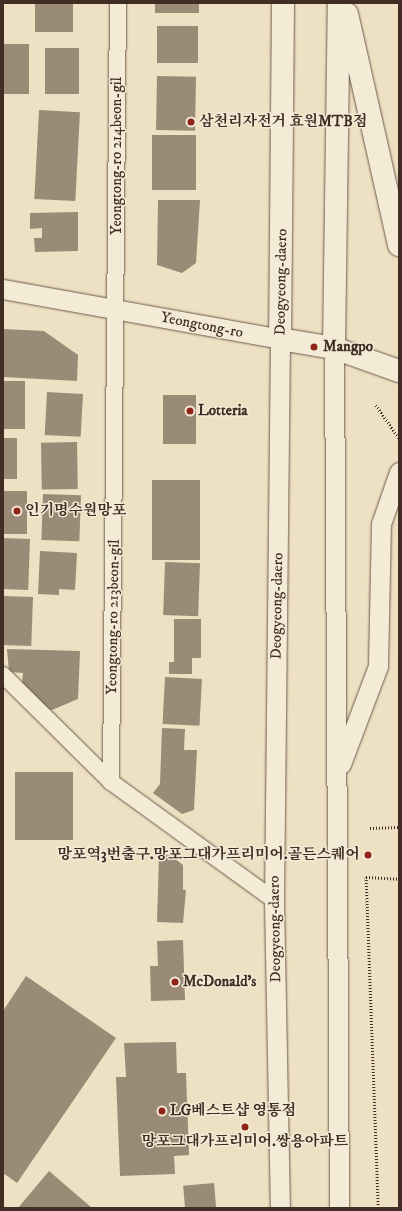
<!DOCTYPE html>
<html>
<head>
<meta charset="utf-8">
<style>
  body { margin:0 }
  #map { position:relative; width:402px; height:1211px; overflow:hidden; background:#eee0c2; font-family:"IM FELL DW Pica","Noto Serif KR",serif }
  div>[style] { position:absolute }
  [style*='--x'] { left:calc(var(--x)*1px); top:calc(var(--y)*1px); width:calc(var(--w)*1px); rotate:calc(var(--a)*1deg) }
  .building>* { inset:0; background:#9a8b77; transform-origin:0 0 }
  .path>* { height:2.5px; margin-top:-1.25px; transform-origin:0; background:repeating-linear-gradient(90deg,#402e25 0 1px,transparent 0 3px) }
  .roads { filter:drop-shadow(0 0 1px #6c5a4c) drop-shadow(0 0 1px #6c5a4c) }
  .minor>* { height:16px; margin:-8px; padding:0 8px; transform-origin:8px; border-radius:8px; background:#f4ebd7 }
  .tertiary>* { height:19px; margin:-9.5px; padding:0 9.5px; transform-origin:9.5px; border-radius:9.5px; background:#f4ebd7 }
  .secondary>* { height:22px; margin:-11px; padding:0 11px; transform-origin:11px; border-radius:11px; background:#f4ebd7 }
  .dots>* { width:11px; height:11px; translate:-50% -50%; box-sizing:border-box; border:2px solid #f4ebd7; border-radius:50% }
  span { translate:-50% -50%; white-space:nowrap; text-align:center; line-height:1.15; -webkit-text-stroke:3px #f4ebd7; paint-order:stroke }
  .poi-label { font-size:15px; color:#402e25; font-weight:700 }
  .left { translate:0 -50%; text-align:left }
  .right { translate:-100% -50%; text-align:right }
  .street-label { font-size:15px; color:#402e25 }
  .frame { position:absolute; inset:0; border:4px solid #402e25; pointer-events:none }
</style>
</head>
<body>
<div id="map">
  <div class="building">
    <div style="left:35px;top:3px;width:38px;height:29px"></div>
    <div style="left:155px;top:3px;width:44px;height:10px"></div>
    <div style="left:157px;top:26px;width:41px;height:37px"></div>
    <div style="left:3px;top:44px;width:26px;height:50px"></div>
    <div style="left:45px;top:48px;width:34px;height:46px"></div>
    <div style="left:157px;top:76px;width:39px;height:54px;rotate:1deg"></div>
    <div style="left:39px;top:110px;width:41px;height:89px;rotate:3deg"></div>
    <div style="left:152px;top:135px;width:44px;height:55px"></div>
    <div style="clip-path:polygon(158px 200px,200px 200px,196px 263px,182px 273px,157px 265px)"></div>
    <div style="clip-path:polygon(78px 212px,78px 251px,35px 252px,34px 238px,42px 238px,42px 228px,30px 229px,30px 213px)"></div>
    <div style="clip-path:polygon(3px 329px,44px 331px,78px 355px,77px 381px,3px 377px)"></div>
    <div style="left:3px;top:381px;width:22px;height:48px"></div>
    <div style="left:47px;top:392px;width:36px;height:43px;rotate:3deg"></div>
    <div style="left:163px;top:395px;width:33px;height:49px"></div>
    <div style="left:3px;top:438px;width:14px;height:41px"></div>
    <div style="left:77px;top:442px;width:47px;height:36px;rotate:89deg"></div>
    <div style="left:152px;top:480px;width:48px;height:80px"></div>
    <div style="left:3px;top:491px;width:24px;height:43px"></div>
    <div style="left:43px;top:494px;width:38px;height:46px;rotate:2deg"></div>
    <div style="left:3px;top:538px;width:27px;height:51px;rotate:2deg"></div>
    <div style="clip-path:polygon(40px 551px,77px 553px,75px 590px,59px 589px,59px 595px,38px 594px)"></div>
    <div style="left:165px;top:562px;width:35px;height:53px;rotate:2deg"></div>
    <div style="left:3px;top:596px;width:30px;height:49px;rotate:2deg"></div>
    <div style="clip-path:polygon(174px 619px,201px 619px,201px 658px,192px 658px,192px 674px,169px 674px,169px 662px,174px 662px)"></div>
    <div style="clip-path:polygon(7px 649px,80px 651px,78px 699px,52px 710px,44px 707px,22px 682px,23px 673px,9px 672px)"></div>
    <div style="left:165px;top:677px;width:37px;height:47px;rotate:3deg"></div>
    <div style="clip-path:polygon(162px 728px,185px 729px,184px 750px,197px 750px,194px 810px,182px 814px,153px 793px,160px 784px)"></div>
    <div style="left:73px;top:772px;width:68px;height:58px;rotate:90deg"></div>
    <div style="clip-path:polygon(159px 855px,170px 855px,183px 865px,183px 890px,186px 890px,183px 923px,157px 922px)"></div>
    <div style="clip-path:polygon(183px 940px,185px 1000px,151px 1001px,150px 966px,158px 966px,157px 941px)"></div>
    <div style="clip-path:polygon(26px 976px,116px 1038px,17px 1183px,3px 1173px,3px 1011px)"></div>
    <div style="clip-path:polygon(176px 1042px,177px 1073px,186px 1073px,189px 1155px,174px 1156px,175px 1174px,120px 1176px,116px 1077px,126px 1077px,124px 1043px)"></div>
    <div style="clip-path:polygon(49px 1171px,92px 1208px,18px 1208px)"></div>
    <div style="left:214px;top:1183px;width:25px;height:31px;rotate:85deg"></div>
  </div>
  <div class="path">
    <div style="--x:376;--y:405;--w:40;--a:55.1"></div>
    <div style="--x:370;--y:828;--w:29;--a:-2"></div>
    <div style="--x:378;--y:1208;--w:331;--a:-92.1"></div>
    <div style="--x:366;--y:877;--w:33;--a:3"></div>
  </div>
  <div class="roads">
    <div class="minor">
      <div style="--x:3;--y:675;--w:152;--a:44.7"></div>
      <div style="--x:111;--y:782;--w:201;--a:35.9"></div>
      <div style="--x:111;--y:782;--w:779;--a:-89.49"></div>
    </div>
    <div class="tertiary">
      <div style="--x:3;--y:289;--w:281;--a:10.2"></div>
      <div style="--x:280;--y:339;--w:561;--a:90.61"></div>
      <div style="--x:274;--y:900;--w:308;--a:88.9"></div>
      <div style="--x:334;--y:348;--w:860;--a:89.67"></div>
      <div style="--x:341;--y:764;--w:105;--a:-69.3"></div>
      <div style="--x:378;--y:666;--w:142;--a:-88.8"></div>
      <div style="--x:381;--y:524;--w:55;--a:-70.9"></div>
    </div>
    <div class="secondary">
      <div style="--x:283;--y:3;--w:336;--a:90.5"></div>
      <div style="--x:280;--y:339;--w:55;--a:9.5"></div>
      <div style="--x:334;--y:348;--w:69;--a:19.5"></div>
      <div style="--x:347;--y:14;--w:237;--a:77.3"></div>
      <div style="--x:334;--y:348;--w:345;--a:-89.2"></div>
    </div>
  </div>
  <div class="dots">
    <div style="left:191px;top:122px;background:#8f2418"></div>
    <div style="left:314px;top:347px;background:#8f2418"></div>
    <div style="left:190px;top:411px;background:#8f2418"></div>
    <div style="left:17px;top:511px;background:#8f2418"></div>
    <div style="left:368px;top:855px;background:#8f2418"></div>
    <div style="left:175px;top:982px;background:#8f2418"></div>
    <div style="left:162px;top:1111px;background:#8f2418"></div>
    <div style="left:245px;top:1127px;background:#8f2418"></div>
  </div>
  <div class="poi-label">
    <span class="left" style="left:199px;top:122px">삼천리자전거 효원MTB점</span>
    <span class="left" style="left:323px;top:347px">Mangpo</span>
    <span class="left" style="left:198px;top:411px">Lotteria</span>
    <span class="left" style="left:25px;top:511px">인기명수원망포</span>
    <span class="right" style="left:360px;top:855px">망포역3번출구.망포그대가프리미어.골든스퀘어</span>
    <span class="left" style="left:183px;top:982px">McDonald's</span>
    <span class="left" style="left:170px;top:1111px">LG베스트샵 영통점</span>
    <span style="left:245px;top:1142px">망포그대가프리미어.쌍용아파트</span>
  </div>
  <div class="street-label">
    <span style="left:117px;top:156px;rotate:-90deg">Yeongtong-ro 214beon-gil</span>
    <span style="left:281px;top:282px;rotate:-89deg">Deogyeong-daero</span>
    <span style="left:202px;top:325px;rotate:11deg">Yeongtong-ro</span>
    <span style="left:277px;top:606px;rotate:-89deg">Deogyeong-daero</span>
    <span style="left:113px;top:617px;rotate:-89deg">Yeongtong-ro 213beon-gil</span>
    <span style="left:275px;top:929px;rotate:-91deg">Deogyeong-daero</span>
  </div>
  <div class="frame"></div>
</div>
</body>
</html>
